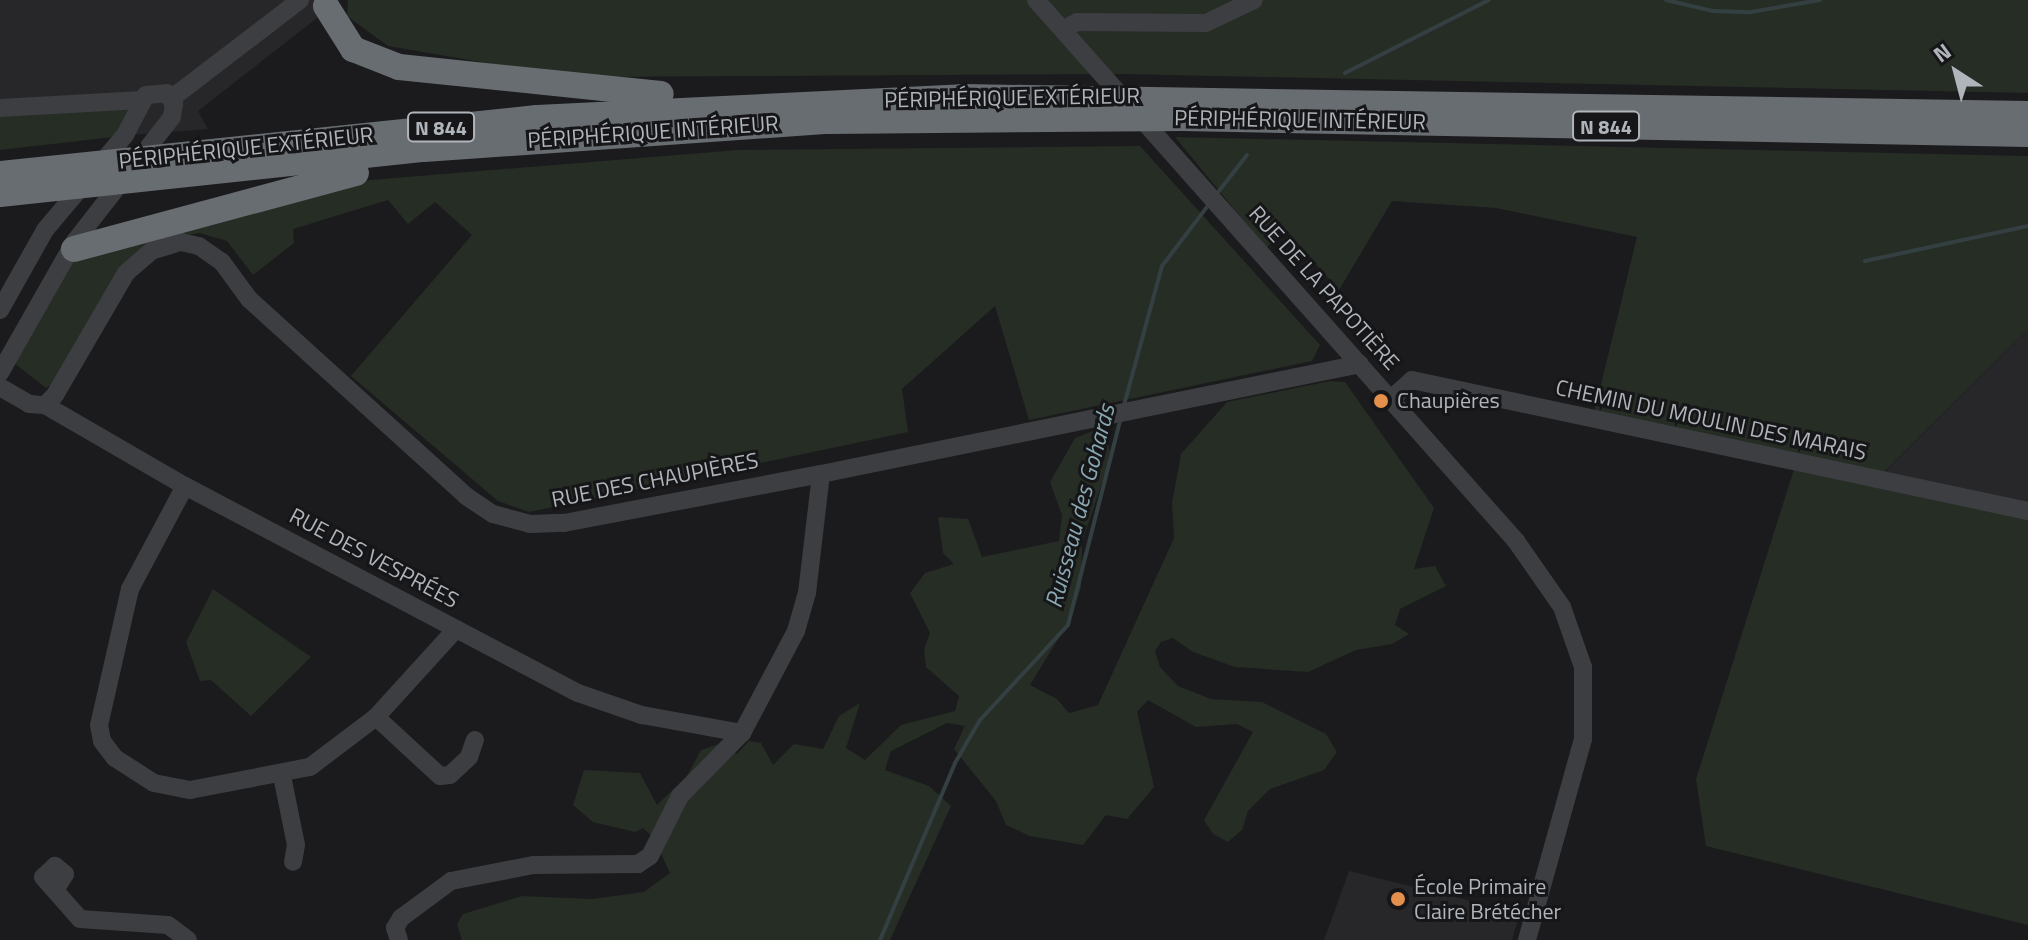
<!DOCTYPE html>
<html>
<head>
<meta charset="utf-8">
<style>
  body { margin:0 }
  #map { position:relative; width:2028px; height:940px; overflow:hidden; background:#1b1b1d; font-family:"Titillium Web",sans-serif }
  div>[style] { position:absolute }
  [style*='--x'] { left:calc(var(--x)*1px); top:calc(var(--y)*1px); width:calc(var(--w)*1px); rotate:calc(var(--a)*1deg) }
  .built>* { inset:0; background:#27272a }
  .green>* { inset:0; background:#252d25 }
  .stream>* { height:4px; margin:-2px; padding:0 2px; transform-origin:2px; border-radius:2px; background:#343f42 }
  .minor>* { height:18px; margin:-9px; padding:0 9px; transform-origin:9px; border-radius:9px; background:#3c3e41 }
  .highway>* { height:26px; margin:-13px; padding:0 13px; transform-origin:13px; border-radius:13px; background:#686d72 }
  .dots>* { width:22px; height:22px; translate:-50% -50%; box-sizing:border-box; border:4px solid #161618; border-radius:50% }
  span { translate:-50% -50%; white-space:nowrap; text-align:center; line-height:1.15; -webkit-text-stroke:6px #161618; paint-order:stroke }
  .shield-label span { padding:2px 6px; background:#161618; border:2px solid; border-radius:6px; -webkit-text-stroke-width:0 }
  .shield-label { font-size:20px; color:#afb5bb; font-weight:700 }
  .street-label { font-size:22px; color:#afb5bb }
  .poi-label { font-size:22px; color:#afb5bb }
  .left { translate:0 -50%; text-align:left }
  .water-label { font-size:24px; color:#89a8b2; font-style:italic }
  .north { position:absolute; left:1916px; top:32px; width:80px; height:80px; -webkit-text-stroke:6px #161618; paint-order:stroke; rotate:324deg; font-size:22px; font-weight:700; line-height:32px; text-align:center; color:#afb5bb }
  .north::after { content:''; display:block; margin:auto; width:28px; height:36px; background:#afb5bb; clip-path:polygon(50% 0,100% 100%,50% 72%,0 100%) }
</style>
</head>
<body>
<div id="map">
  <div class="built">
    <div style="clip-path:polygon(0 0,340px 0,198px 111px,208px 129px,131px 135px,0 114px)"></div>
    <div style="clip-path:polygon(2028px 329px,2028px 511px,1877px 480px)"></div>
    <div style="clip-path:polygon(1349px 871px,1520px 913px,1512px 940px,1324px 940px)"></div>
  </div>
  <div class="green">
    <div style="clip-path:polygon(348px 0,2028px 0,2028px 93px,1121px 74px,569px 77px,388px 46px,347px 16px)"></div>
    <div style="clip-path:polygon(131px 106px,131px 135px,0 150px,0 114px)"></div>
    <div style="clip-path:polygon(1175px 137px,2028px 156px,2028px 329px,1877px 479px,2028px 511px,2028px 925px,1706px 846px,1696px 779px,1796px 463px,1592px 421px,1637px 237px,1496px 208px,1392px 201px,1339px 290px,1286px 231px,1266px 248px)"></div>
    <div style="clip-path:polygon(1140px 146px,1320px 345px,1312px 361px,1029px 420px,995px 306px,902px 389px,908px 432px,529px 512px,498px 501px,351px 376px,472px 235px,435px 202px,408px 224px,388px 200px,293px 229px,294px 243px,253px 275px,227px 241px,199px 233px,168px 238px,139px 254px,54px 383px,46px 388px,14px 363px,72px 263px,111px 246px,370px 180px,738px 150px)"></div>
    <div style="clip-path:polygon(1330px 381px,1345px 382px,1434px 508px,1414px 569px,1435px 566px,1446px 586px,1400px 609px,1395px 625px,1409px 634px,1392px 644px,1356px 650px,1308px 672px,1235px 667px,1193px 652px,1173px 638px,1161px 642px,1155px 651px,1160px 667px,1178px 686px,1211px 699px,1262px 702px,1326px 734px,1337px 752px,1324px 770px,1270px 789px,1248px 811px,1242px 830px,1228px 842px,1213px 834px,1204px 820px,1253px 732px,1237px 724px,1196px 727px,1148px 700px,1137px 712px,1154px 787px,1127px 819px,1106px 815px,1083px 845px,1030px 836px,1006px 825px,996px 801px,954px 749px,965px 726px,947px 723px,891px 751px,885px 770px,929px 786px,951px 806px,890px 940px,462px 940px,457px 924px,463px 914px,522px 896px,592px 899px,644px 892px,670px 873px,653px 837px,643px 828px,635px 832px,593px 822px,573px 805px,584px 770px,640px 773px,657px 805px,687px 776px,701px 750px,719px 744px,737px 754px,749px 741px,761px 743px,773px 765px,794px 744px,823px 749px,839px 716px,860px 703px,846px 748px,865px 760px,901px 725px,955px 711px,959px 696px,926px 667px,924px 650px,930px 633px,910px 593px,925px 573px,954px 564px,943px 553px,938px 517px,968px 519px,982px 557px,1059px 541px,1062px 515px,1050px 482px,1075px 438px,1096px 430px,1107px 440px,1111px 456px,1082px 542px,1081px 587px,1072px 616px,1030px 685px,1057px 699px,1069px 713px,1098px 705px,1174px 538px,1172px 503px,1181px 454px,1227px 402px)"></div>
    <div style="clip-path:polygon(213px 589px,311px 657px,251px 716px,211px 680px,200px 681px,186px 642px)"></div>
  </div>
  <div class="stream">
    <div style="--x:1666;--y:0;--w:48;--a:13.2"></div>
    <div style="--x:1713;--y:11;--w:38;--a:2"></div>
    <div style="--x:1751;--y:12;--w:70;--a:-9.9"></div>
    <div style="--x:1345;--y:73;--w:161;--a:-26.9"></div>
    <div style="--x:1215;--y:196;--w:52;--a:-52"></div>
    <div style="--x:1865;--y:261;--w:167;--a:-12.1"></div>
    <div style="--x:1124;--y:405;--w:144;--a:-74.7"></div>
    <div style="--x:1162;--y:266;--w:79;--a:-52.7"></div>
    <div style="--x:880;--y:940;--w:192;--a:-67"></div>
    <div style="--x:955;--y:763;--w:50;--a:-59.8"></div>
    <div style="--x:980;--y:720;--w:129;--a:-47.2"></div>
    <div style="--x:1068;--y:625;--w:215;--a:-75.7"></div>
  </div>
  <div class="minor">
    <div style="--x:1036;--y:0;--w:723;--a:48.42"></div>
    <div style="--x:1516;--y:541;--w:80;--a:55.1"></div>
    <div style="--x:1562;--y:607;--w:64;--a:70.7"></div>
    <div style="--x:1583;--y:667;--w:72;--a:90"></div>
    <div style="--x:1583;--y:739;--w:209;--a:105.6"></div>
    <div style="--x:1063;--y:30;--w:16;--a:-30"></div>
    <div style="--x:1077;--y:22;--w:129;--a:0.4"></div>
    <div style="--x:1206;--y:23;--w:53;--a:-25.6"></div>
    <div style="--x:172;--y:98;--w:161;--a:-37.4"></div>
    <div style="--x:0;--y:108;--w:142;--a:-3.2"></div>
    <div style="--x:0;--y:310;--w:92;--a:-60.6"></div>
    <div style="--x:45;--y:230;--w:124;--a:-49.9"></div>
    <div style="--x:125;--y:135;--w:45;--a:-62.3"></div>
    <div style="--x:146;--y:95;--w:21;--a:-5"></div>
    <div style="--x:167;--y:93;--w:13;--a:58"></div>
    <div style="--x:174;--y:104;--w:13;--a:99"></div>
    <div style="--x:172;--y:117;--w:157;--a:128"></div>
    <div style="--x:75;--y:241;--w:152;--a:119.6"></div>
    <div style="--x:0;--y:387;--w:34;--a:30"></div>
    <div style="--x:29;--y:404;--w:16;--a:4"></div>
    <div style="--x:45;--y:405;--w:162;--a:30.1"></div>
    <div style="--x:185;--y:486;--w:444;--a:27.8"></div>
    <div style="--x:578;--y:693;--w:68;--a:19"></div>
    <div style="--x:642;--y:715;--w:102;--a:10.2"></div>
    <div style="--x:1391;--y:399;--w:28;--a:-42"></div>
    <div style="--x:1412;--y:380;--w:630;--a:12.01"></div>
    <div style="--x:45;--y:405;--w:14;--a:-45"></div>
    <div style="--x:55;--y:395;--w:141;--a:-59.8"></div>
    <div style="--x:126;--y:273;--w:33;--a:-41"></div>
    <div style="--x:151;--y:251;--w:31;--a:-17"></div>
    <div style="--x:181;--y:242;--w:18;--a:13"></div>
    <div style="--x:199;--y:246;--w:28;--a:35"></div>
    <div style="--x:222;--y:262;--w:46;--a:53.9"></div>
    <div style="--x:249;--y:299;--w:293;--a:42.2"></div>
    <div style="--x:466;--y:496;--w:32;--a:34"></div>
    <div style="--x:493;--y:514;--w:38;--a:15"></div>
    <div style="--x:530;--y:524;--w:34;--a:-2"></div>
    <div style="--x:564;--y:523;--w:262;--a:-10.8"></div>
    <div style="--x:821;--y:474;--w:550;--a:-11.53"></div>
    <div style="--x:185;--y:486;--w:117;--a:118.1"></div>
    <div style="--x:130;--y:589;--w:139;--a:102.8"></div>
    <div style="--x:99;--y:725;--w:16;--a:79"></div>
    <div style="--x:102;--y:741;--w:21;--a:53"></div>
    <div style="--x:115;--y:758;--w:46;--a:32.7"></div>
    <div style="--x:154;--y:783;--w:37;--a:11"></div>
    <div style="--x:190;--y:790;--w:122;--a:-10.9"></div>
    <div style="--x:310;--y:767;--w:83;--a:-37.1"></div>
    <div style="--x:376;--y:717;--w:119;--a:-47.7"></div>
    <div style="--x:376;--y:717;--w:87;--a:42.7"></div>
    <div style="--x:440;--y:776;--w:10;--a:-6"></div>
    <div style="--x:450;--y:775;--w:26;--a:-43"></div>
    <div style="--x:469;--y:757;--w:18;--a:-71"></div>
    <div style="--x:282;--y:776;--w:70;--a:78.5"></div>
    <div style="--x:296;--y:845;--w:17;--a:100"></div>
    <div style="--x:57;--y:887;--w:15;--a:-58"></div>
    <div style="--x:65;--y:874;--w:13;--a:-141"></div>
    <div style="--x:55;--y:866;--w:16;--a:137"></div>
    <div style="--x:43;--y:877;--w:56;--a:48.6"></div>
    <div style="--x:80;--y:919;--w:88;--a:3.9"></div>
    <div style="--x:168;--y:925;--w:25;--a:37"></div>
    <div style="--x:399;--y:940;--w:13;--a:-108"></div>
    <div style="--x:395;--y:928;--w:12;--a:-59"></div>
    <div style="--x:401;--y:918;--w:62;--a:-36.5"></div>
    <div style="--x:451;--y:881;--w:84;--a:-11"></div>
    <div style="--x:533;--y:865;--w:105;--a:-0.5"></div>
    <div style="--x:638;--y:864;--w:14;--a:-34"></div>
    <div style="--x:650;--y:856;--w:67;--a:-63.4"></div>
    <div style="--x:680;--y:796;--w:88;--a:-45.5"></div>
    <div style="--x:742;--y:733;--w:115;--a:-62.1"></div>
    <div style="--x:796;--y:631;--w:40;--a:-74"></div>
    <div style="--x:807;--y:593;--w:120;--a:-83.3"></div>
  </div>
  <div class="highway">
    <div style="--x:326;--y:6;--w:51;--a:57.9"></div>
    <div style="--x:353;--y:49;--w:49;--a:21.4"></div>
    <div style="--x:399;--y:67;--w:263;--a:5.9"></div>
    <div style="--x:0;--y:174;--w:540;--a:-5.95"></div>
    <div style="--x:537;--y:118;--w:426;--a:-2.8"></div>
    <div style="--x:962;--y:97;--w:1066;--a:0.91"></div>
    <div style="--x:0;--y:194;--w:426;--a:-6.1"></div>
    <div style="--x:424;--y:149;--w:405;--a:-4"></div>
    <div style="--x:828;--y:121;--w:355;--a:-0.5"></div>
    <div style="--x:1183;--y:118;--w:845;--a:1.08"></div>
    <div style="--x:74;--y:249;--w:292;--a:-15.1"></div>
  </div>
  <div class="dots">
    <div style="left:1381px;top:401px;background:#e3904d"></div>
    <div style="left:1398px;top:899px;background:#e3904d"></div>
  </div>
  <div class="shield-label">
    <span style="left:1606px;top:126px">N 844</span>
    <span style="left:441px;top:127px">N 844</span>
  </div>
  <div class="street-label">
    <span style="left:1012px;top:98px;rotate:-1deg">PÉRIPHÉRIQUE EXTÉRIEUR</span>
    <span style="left:1300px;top:120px;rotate:1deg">PÉRIPHÉRIQUE INTÉRIEUR</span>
    <span style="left:653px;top:132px;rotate:-4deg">PÉRIPHÉRIQUE INTÉRIEUR</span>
    <span style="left:246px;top:148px;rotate:-6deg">PÉRIPHÉRIQUE EXTÉRIEUR</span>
    <span style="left:1324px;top:288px;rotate:48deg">RUE DE LA PAPOTIÈRE</span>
    <span style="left:1711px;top:420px;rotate:12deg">CHEMIN DU MOULIN DES MARAIS</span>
    <span style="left:655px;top:480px;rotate:-11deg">RUE DES CHAUPIÈRES</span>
    <span style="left:374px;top:558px;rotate:28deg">RUE DES VESPRÉES</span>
  </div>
  <div class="poi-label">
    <span class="left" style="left:1397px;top:401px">Chaupières</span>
    <span class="left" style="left:1414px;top:899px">École Primaire<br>Claire Brétécher</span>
  </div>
  <div class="water-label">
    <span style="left:1080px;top:506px;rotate:-75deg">Ruisseau des Gohards</span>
  </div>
  <div class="north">N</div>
</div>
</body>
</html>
